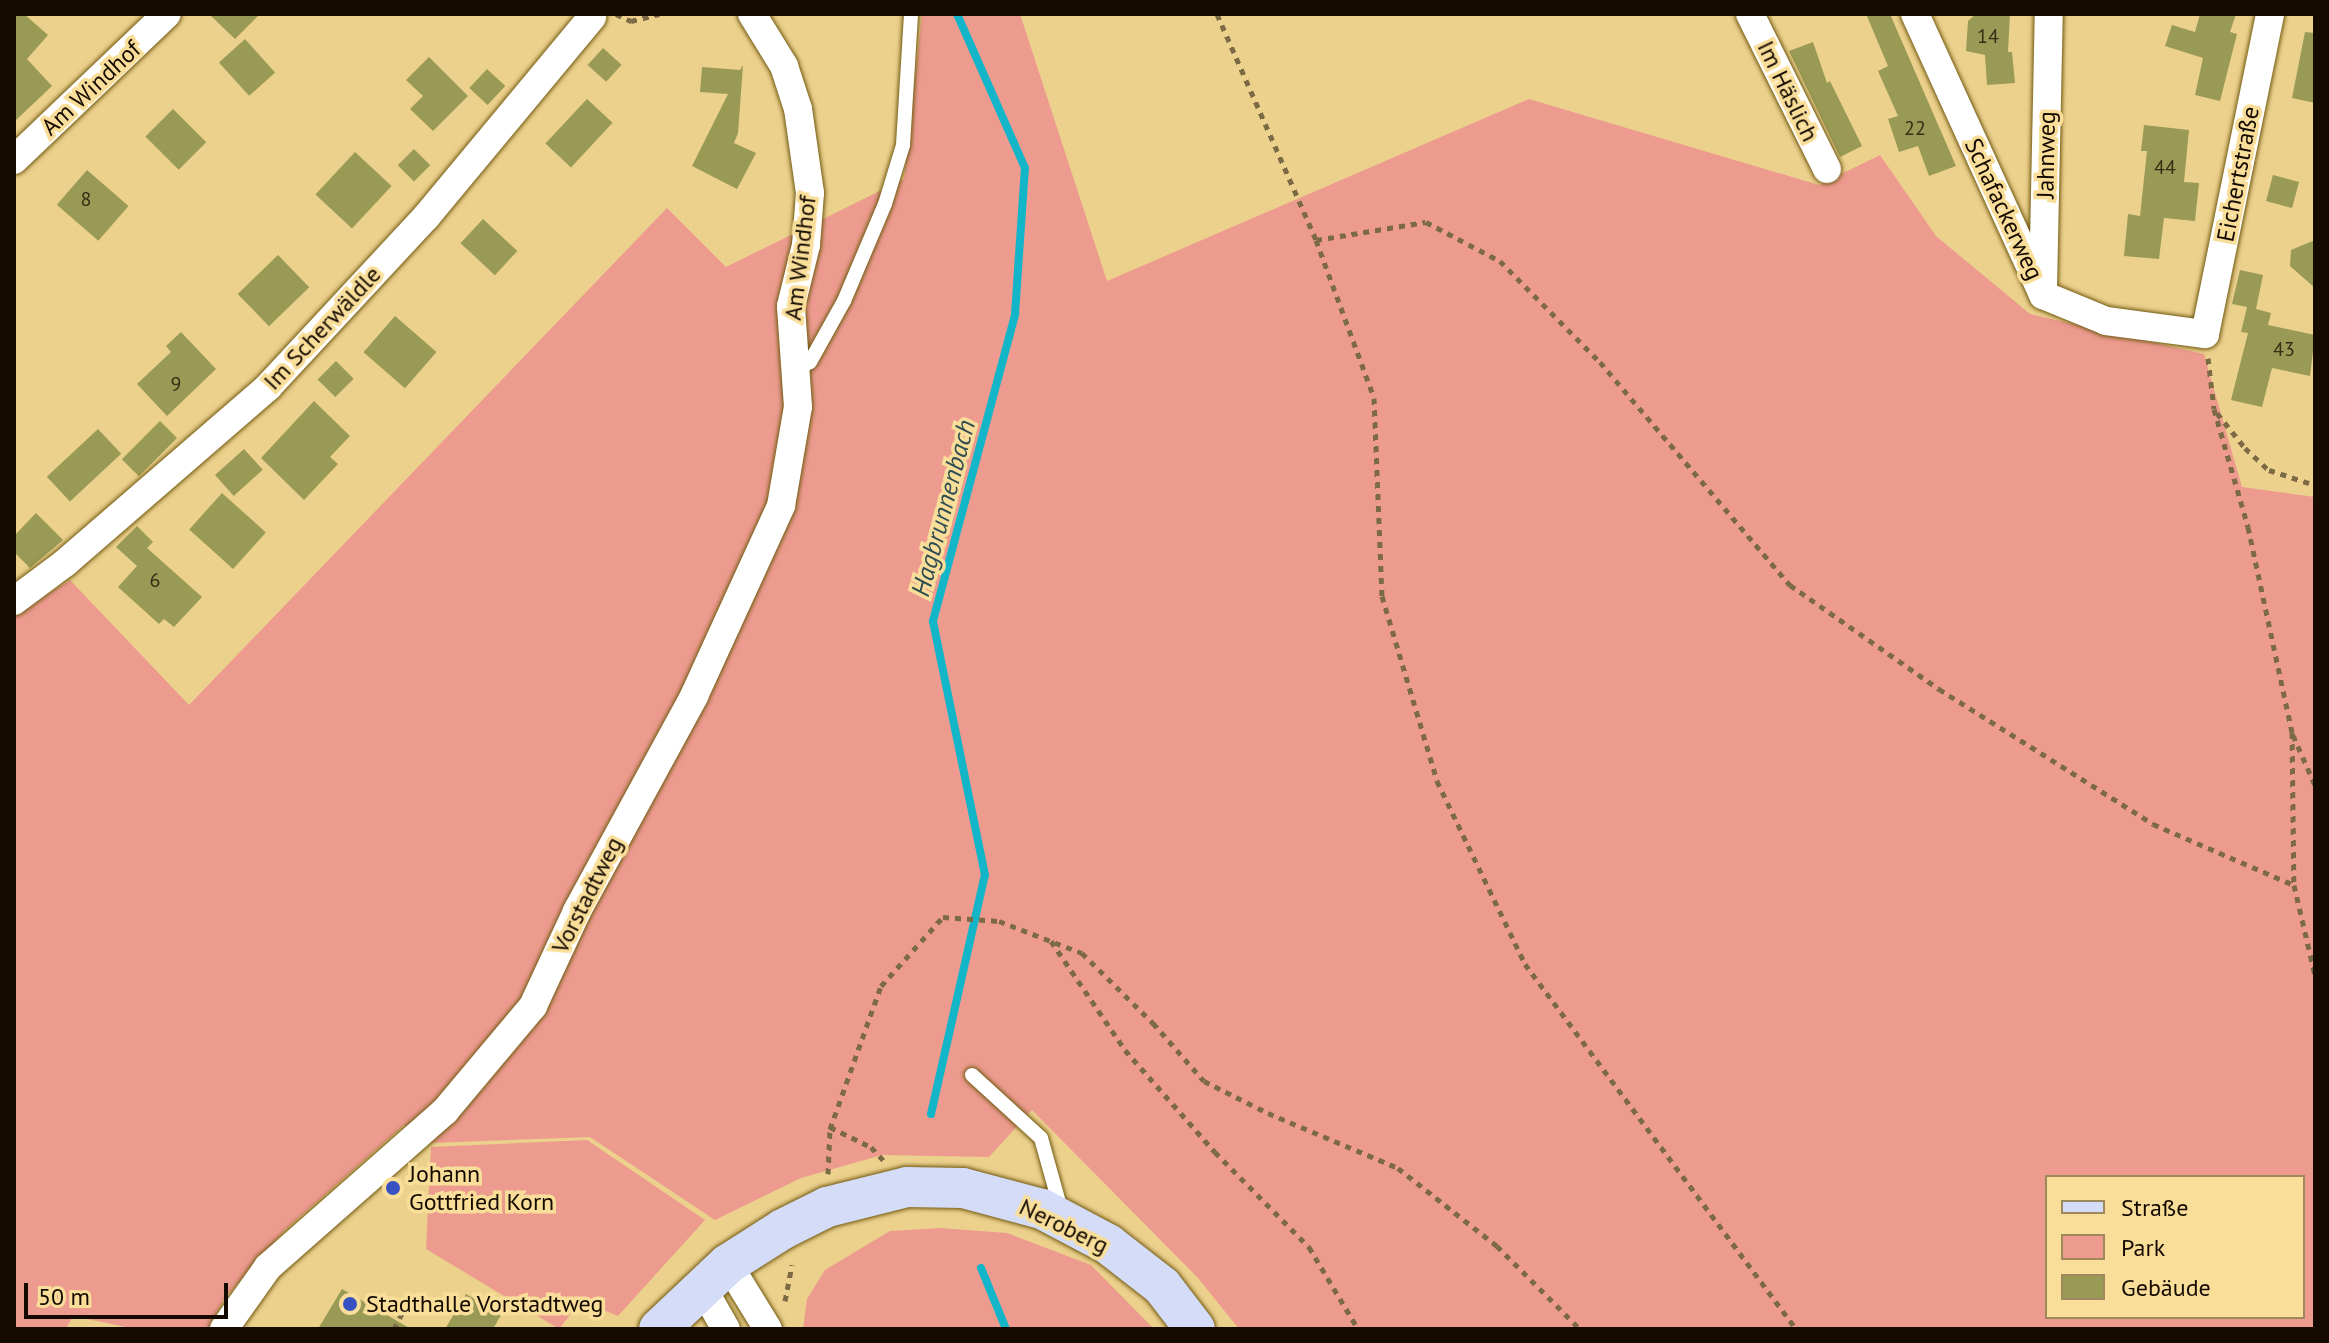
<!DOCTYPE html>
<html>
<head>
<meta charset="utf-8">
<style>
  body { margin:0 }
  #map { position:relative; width:2329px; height:1343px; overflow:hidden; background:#ecd18d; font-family:"PT Sans",sans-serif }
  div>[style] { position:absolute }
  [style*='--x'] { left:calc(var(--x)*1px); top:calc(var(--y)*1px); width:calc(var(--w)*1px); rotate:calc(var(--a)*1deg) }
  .green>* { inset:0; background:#ed9b8f }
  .stream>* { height:8px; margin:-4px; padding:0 4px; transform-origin:4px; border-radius:4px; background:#13b5c9 }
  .building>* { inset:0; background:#999a55; transform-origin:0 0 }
  .path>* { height:5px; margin-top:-2.5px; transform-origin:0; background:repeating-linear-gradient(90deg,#7c6a44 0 6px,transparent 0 12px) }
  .roads { filter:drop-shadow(0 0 2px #725a11) drop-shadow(0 0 2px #725a11) }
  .lane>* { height:14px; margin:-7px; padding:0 7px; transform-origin:7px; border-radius:7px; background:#fff }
  .street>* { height:28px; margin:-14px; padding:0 14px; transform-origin:14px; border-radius:14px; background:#fff }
  .secondary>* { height:40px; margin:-20px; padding:0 20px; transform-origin:20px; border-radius:20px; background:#d4dcf8 }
  .dots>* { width:22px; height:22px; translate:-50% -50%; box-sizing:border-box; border:4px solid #f9de9a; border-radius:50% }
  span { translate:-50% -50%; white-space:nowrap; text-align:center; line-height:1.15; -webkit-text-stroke:7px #f9de9a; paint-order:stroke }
  .number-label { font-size:20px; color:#352e15 }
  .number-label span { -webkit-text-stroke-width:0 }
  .street-label { font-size:24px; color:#140a00 }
  .poi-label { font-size:24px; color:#140a00 }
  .left { translate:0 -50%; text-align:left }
  .water-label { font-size:26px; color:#304d52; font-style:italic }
  .frame { position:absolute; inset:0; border:16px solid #140a00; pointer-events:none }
  .legend { position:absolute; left:2045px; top:1175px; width:260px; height:144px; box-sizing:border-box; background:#f9de9a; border:2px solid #9d895c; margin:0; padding:10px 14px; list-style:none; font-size:24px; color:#140a00 }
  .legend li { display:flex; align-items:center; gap:16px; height:40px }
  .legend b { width:40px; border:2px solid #9d895c }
  .scale { position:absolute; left:24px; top:1283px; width:204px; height:36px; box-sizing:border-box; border:4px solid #140a00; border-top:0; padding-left:10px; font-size:24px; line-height:28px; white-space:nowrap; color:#140a00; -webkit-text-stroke:6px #f9de9a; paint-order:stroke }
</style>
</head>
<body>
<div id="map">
  <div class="green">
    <div style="clip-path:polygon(evenodd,922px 14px,1020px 14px,1107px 281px,1529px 99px,1819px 185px,1880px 155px,1936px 236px,2030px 314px,2204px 354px,2242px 487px,2315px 497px,2315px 1329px,1239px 1329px,1198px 1278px,1032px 1110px,989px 1157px,882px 1155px,801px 1178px,715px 1220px,590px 1137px,432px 1143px,404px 1125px,285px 1230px,224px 1299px,209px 1329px,135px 1329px,73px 1316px,66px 1329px,14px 1329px,14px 616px,70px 580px,189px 705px,667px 208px,726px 267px,904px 179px,922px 14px,2047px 1177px,2303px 1177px,2303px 1317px,2047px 1317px,2047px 1177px)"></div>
    <div style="clip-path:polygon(587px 1140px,705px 1220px,618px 1316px,581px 1301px,559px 1329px,426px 1249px,431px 1147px)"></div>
    <div style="clip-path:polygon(940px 1228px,1007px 1233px,1091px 1265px,1154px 1329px,803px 1329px,807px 1299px,825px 1270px,890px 1231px)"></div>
  </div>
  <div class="stream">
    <div style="--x:931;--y:1114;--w:245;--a:-77.3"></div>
    <div style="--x:985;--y:875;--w:259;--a:-101.6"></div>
    <div style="--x:933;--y:621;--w:318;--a:-75"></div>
    <div style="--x:1015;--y:314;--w:146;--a:-86.1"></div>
    <div style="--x:1025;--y:168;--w:168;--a:-113.8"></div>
    <div style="--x:981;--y:1268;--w:66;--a:67.7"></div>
  </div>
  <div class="building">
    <div style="clip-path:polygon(14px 14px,24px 14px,48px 35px,27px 59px,52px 86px,14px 122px)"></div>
    <div style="clip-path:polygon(209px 14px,260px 14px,235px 39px)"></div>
    <div style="clip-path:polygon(1866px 14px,1890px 14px,1956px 166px,1929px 176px,1918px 146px,1899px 152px,1888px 119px,1898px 116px,1878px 71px,1888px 66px)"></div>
    <div style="clip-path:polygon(1976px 14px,2010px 14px,2008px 52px,2012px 52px,2015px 83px,1987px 85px,1985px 55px,1966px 51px,1968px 21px)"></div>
    <div style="clip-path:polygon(2200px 14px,2236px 14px,2230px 32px,2237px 34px,2220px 101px,2195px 95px,2203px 58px,2165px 46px,2172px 25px,2195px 32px)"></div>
    <div style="clip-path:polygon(2305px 32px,2315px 33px,2315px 103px,2292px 98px)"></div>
    <div style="left:245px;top:39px;width:45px;height:35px;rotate:48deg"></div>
    <div style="clip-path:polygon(1813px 42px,1827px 83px,1830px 81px,1862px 146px,1840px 157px,1789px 51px)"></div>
    <div style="left:603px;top:48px;width:25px;height:23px;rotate:42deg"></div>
    <div style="clip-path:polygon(429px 57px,468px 96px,433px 131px,410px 109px,423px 96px,406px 80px)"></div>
    <div style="clip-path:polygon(743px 65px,738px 133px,734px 143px,756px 153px,737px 189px,692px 166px,728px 94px,700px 92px,702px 67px,740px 70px)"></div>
    <div style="left:487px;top:69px;width:25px;height:26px;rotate:43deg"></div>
    <div style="left:587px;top:99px;width:35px;height:61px;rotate:43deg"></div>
    <div style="left:173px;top:109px;width:47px;height:39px;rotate:45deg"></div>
    <div style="clip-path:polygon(2144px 125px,2189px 130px,2184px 182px,2199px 183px,2195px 221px,2164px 218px,2159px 259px,2124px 256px,2128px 214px,2140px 216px,2147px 151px,2141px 151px)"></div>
    <div style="left:414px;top:149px;width:23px;height:23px;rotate:45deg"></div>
    <div style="left:355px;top:152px;width:50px;height:58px;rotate:43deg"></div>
    <div style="left:87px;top:170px;width:55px;height:46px;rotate:41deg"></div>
    <div style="left:2273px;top:175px;width:27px;height:27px;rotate:15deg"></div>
    <div style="left:483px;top:219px;width:47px;height:33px;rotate:43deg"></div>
    <div style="clip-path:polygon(2315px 240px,2315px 288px,2290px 266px,2291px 250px)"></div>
    <div style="left:278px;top:255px;width:45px;height:56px;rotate:46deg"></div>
    <div style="clip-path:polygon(2240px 270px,2263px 275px,2256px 309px,2271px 313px,2268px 325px,2315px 335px,2310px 376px,2272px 368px,2262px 407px,2231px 400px,2248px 333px,2241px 332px,2247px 307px,2232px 304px)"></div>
    <div style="left:395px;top:316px;width:55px;height:48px;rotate:41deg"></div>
    <div style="clip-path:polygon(181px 332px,216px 369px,167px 416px,137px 384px,171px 352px,166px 346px)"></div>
    <div style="left:336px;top:361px;width:25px;height:26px;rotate:45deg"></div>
    <div style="clip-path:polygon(314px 401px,350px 436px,330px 457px,338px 464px,304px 500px,261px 458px)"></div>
    <div style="left:160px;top:421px;width:24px;height:54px;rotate:45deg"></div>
    <div style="left:98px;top:429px;width:34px;height:70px;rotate:47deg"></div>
    <div style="left:244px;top:449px;width:28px;height:39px;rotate:48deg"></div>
    <div style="left:222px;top:493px;width:59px;height:49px;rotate:42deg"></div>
    <div style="clip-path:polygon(36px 513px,63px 540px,30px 568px,14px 552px,14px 536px)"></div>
    <div style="clip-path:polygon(137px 526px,153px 542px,147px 548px,202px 597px,174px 627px,164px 619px,159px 624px,118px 587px,137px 566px,116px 547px)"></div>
    <div style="clip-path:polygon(342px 1289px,411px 1329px,318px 1329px)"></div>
    <div style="clip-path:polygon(466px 1294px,501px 1315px,493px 1329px,445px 1329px)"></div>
  </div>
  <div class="path">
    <div style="--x:616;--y:14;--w:17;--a:25"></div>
    <div style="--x:631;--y:21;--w:29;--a:-14"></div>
    <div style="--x:1217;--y:14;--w:247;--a:66.3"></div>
    <div style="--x:1316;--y:240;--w:168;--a:69.8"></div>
    <div style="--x:1374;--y:398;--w:198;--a:87.7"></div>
    <div style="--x:1382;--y:596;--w:193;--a:73.4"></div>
    <div style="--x:1437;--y:781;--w:203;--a:64.3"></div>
    <div style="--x:1525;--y:964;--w:455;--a:53.4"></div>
    <div style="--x:1316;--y:240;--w:111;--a:-9.3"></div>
    <div style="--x:1426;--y:222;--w:84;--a:27.8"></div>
    <div style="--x:1500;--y:261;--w:142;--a:45.3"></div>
    <div style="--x:1600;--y:362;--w:293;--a:49.6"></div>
    <div style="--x:1790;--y:585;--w:182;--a:34.9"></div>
    <div style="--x:1939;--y:689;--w:253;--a:32.2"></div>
    <div style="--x:2153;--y:824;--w:154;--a:23.4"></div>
    <div style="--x:2208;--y:358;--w:51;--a:83.3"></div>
    <div style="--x:2214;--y:409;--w:123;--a:73.9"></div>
    <div style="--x:2248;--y:527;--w:210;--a:77.9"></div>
    <div style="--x:2292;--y:732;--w:153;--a:89.3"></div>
    <div style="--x:2294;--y:885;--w:92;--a:76.9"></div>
    <div style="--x:2217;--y:413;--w:45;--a:51.3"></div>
    <div style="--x:2245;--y:448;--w:33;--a:43"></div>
    <div style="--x:2269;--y:470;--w:48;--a:18.1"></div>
    <div style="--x:2293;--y:735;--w:55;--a:66.3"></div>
    <div style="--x:1051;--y:941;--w:132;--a:55.8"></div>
    <div style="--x:1125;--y:1050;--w:136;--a:48.6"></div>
    <div style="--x:1215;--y:1152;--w:134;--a:45.3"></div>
    <div style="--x:1309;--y:1247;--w:96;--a:59.1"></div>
    <div style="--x:830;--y:1127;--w:46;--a:26"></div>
    <div style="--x:871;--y:1147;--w:18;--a:47"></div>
    <div style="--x:828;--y:1174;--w:45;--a:-87.5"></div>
    <div style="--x:830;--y:1129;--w:152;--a:-70.4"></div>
    <div style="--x:881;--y:986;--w:93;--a:-48.1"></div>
    <div style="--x:943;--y:917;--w:56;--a:4.1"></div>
    <div style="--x:999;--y:921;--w:89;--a:21.1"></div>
    <div style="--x:1082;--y:953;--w:100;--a:44.6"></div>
    <div style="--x:1153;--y:1023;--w:77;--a:48.7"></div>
    <div style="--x:1204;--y:1081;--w:72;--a:26.6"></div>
    <div style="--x:1268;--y:1113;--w:141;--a:22.9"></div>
    <div style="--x:1398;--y:1168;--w:126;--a:38.2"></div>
    <div style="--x:1497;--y:1246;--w:117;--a:45"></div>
    <div style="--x:785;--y:1301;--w:37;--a:-79"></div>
    <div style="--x:394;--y:1329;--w:34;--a:-63"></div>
  </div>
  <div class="roads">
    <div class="lane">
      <div style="--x:796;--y:370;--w:16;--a:-30"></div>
      <div style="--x:810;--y:362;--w:70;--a:-60.9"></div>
      <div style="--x:844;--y:301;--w:105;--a:-67.1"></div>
      <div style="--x:885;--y:204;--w:62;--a:-73"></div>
      <div style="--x:903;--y:145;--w:131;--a:-86.5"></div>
      <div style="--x:972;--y:1075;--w:93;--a:42.4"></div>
      <div style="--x:1041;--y:1138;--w:78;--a:74.4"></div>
    </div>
    <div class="street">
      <div style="--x:1750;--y:14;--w:173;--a:63.6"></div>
      <div style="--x:1915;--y:14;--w:309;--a:65.5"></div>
      <div style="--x:2043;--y:295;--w:68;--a:22.4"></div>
      <div style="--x:2106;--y:321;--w:100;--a:7.5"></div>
      <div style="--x:2205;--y:334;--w:327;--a:-78.5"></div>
      <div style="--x:14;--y:160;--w:211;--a:-43.7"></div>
      <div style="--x:2043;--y:289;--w:275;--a:-88.8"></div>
      <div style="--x:14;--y:601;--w:64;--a:-36.7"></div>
      <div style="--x:65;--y:563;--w:269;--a:-40.9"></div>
      <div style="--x:268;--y:387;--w:232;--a:-47.1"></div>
      <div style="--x:426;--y:217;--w:260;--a:-50.3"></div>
      <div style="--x:728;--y:1264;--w:76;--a:58.4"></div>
      <div style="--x:702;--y:1287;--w:48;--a:60.3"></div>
      <div style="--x:224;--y:1329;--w:76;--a:-54.6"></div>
      <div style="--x:268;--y:1267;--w:236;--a:-41.4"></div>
      <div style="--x:445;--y:1111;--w:137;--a:-50"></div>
      <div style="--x:533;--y:1006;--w:105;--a:-65.1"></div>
      <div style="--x:577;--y:911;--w:245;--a:-61.4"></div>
      <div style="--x:694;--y:696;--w:209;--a:-65.4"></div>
      <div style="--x:781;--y:506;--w:100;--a:-80.3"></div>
      <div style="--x:798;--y:407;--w:101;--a:-94"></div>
      <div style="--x:791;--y:306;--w:63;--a:-76.2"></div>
      <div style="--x:806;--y:245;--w:52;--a:-85.6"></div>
      <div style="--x:810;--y:193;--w:85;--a:-98.1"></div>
      <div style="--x:798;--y:109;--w:45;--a:-108"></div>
      <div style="--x:784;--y:66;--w:61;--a:-121.6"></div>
    </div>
    <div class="secondary">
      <div style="--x:659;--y:1329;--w:95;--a:-43.3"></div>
      <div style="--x:728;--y:1264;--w:65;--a:-32.5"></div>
      <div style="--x:783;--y:1229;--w:49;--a:-26.6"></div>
      <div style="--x:827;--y:1207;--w:82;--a:-14"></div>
      <div style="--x:907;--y:1187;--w:56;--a:1"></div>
      <div style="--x:963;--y:1188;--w:82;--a:14.9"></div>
      <div style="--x:1042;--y:1209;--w:75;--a:27.9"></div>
      <div style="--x:1108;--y:1244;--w:68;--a:37.9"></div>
      <div style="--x:1162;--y:1286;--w:54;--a:52.5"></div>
    </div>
  </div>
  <div class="dots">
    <div style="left:393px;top:1188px;background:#3852c4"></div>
    <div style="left:350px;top:1304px;background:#3852c4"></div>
  </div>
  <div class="number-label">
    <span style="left:1988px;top:36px">14</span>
    <span style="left:1915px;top:128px">22</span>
    <span style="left:2165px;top:167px">44</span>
    <span style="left:86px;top:199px">8</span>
    <span style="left:2284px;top:349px">43</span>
    <span style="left:176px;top:384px">9</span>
    <span style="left:155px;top:580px">6</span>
  </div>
  <div class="street-label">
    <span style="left:91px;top:88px;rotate:-43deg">Am Windhof</span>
    <span style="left:1788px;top:91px;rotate:64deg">Im Häslich</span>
    <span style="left:2046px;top:155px;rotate:-89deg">Jahnweg</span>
    <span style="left:2238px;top:174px;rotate:-79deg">Eichertstraße</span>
    <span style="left:2004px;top:209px;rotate:65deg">Schafackerweg</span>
    <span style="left:800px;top:258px;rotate:-83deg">Am Windhof</span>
    <span style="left:322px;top:328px;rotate:-47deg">Im Scherwäldle</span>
    <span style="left:587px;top:895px;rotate:-63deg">Vorstadtweg</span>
    <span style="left:1064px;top:1226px;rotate:26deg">Neroberg</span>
  </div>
  <div class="poi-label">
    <span class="left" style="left:409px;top:1188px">Johann<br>Gottfried Korn</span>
    <span class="left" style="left:366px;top:1304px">Stadthalle Vorstadtweg</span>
  </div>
  <div class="water-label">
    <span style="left:943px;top:508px;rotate:-75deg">Hagbrunnenbach</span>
  </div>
  <div class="frame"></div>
  <ul class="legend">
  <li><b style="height:10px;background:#d4dcf8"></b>Straße</li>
  <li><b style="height:22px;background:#ed9b8f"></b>Park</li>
  <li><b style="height:22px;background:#999a55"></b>Gebäude</li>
  </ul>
  <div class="scale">50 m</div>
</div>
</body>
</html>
